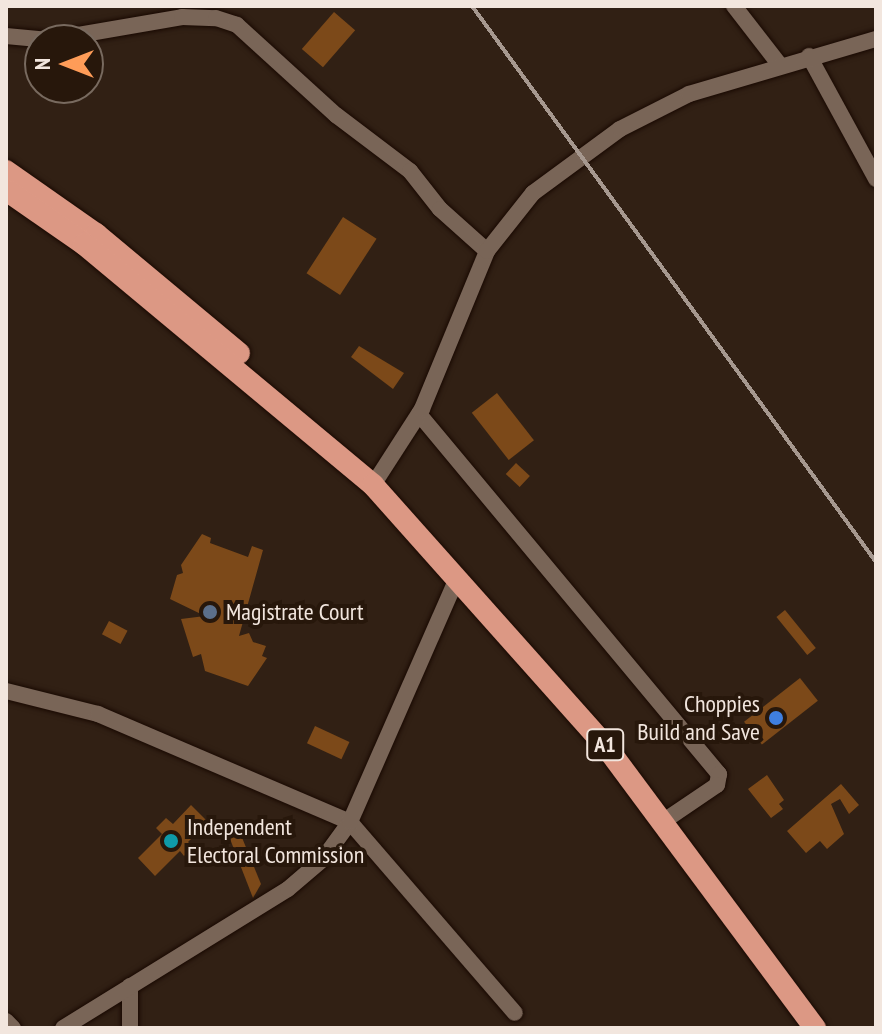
<!DOCTYPE html>
<html>
<head>
<meta charset="utf-8">
<style>
  body { margin:0 }
  #map { position:relative; width:882px; height:1034px; overflow:hidden; background:#312014; font-family:"PT Sans Narrow",sans-serif }
  div>[style] { position:absolute }
  [style*='--x'] { left:calc(var(--x)*1px); top:calc(var(--y)*1px); width:calc(var(--w)*1px); rotate:calc(var(--a)*1deg) }
  .building>* { inset:0; background:#7c4919; transform-origin:0 0 }
  .roads { filter:drop-shadow(0 0 2px #190902) drop-shadow(0 0 2px #190902) }
  .minor>* { height:16px; margin:-8px; padding:0 8px; transform-origin:8px; border-radius:8px; background:#796557 }
  .trunk>* { height:22px; margin:-11px; padding:0 11px; transform-origin:11px; border-radius:11px; background:#dc9884 }
  .rail>* { height:4px; margin:-2px; padding:0 2px; transform-origin:2px; border-radius:2px; background:#a6988f }
  .dots>* { width:22px; height:22px; translate:-50% -50%; box-sizing:border-box; border:4px solid #27170b; border-radius:50% }
  span { translate:-50% -50%; white-space:nowrap; text-align:center; line-height:1.15; -webkit-text-stroke:8px #27170b; paint-order:stroke }
  .shield-label span { padding:2px 6px; background:#27170b; border:2px solid; border-radius:6px; -webkit-text-stroke-width:0 }
  .shield-label { font-size:22px; color:#f2e6de; font-weight:700 }
  .poi-label { font-size:24px; color:#f2e6de }
  .left { translate:0 -50%; text-align:left }
  .right { translate:-100% -50%; text-align:right }
  .frame { position:absolute; inset:0; border:8px solid #f2e6de; pointer-events:none }
  .north { position:absolute; left:24px; top:24px; width:80px; height:80px; box-sizing:border-box; background:#27170b; border:2px solid #786a5f; border-radius:50%; rotate:270deg; font-size:22px; font-weight:700; line-height:32px; text-align:center; color:#f2e6de }
  .north::after { content:''; display:block; margin:auto; width:28px; height:36px; background:#fe9c58; clip-path:polygon(50% 0,100% 100%,50% 72%,0 100%) }
</style>
</head>
<body>
<div id="map">
  <div class="building">
    <div style="left:334px;top:12px;width:28px;height:49px;rotate:41deg"></div>
    <div style="left:343px;top:217px;width:40px;height:67px;rotate:33deg"></div>
    <div style="clip-path:polygon(359px 346px,404px 373px,393px 389px,351px 357px)"></div>
    <div style="left:497px;top:393px;width:60px;height:32px;rotate:52deg"></div>
    <div style="left:516px;top:463px;width:19px;height:15px;rotate:43deg"></div>
    <div style="clip-path:polygon(202px 534px,211px 538px,210px 543px,248px 557px,252px 546px,263px 550px,239px 636px,249px 633px,253px 642px,266px 646px,262px 656px,267px 658px,248px 686px,205px 671px,201px 654px,193px 657px,181px 619px,205px 616px,170px 599px,177px 575px,183px 573px,181px 565px)"></div>
    <div style="left:785px;top:610px;width:49px;height:11px;rotate:51deg"></div>
    <div style="left:109px;top:621px;width:21px;height:15px;rotate:28deg"></div>
    <div style="left:800px;top:678px;width:29px;height:71px;rotate:52deg"></div>
    <div style="left:315px;top:726px;width:38px;height:19px;rotate:25deg"></div>
    <div style="clip-path:polygon(767px 775px,784px 800px,779px 804px,783px 809px,771px 818px,748px 789px)"></div>
    <div style="clip-path:polygon(841px 784px,859px 805px,849px 814px,840px 799px,831px 804px,844px 834px,827px 849px,820px 841px,806px 853px,787px 831px)"></div>
    <div style="clip-path:polygon(191px 805px,208px 822px,188px 842px,193px 847px,184px 856px,180px 851px,155px 876px,138px 858px,162px 834px,156px 828px,166px 818px,173px 824px)"></div>
    <div style="clip-path:polygon(236px 823px,261px 884px,253px 898px,225px 826px)"></div>
  </div>
  <div class="roads">
    <div class="minor">
      <div style="--x:734;--y:6;--w:73;--a:52.2"></div>
      <div style="--x:6;--y:36;--w:43;--a:5.3"></div>
      <div style="--x:49;--y:40;--w:135;--a:-9.8"></div>
      <div style="--x:182;--y:17;--w:34;--a:2"></div>
      <div style="--x:216;--y:18;--w:22;--a:18"></div>
      <div style="--x:237;--y:25;--w:134;--a:42.3"></div>
      <div style="--x:336;--y:115;--w:93;--a:37.1"></div>
      <div style="--x:410;--y:171;--w:48;--a:51.7"></div>
      <div style="--x:440;--y:209;--w:63;--a:41.8"></div>
      <div style="--x:809;--y:56;--w:140;--a:61.4"></div>
      <div style="--x:419;--y:414;--w:469;--a:50.2"></div>
      <div style="--x:719;--y:774;--w:11;--a:100"></div>
      <div style="--x:717;--y:785;--w:64;--a:145.8"></div>
      <div style="--x:373;--y:485;--w:90;--a:-57.2"></div>
      <div style="--x:422;--y:409;--w:171;--a:-67.6"></div>
      <div style="--x:487;--y:251;--w:74;--a:-51.6"></div>
      <div style="--x:533;--y:193;--w:108;--a:-36.3"></div>
      <div style="--x:620;--y:129;--w:77;--a:-26.9"></div>
      <div style="--x:689;--y:94;--w:195;--a:-16.4"></div>
      <div style="--x:6;--y:691;--w:95;--a:14"></div>
      <div style="--x:98;--y:714;--w:274;--a:23.2"></div>
      <div style="--x:350;--y:822;--w:252;--a:49.2"></div>
      <div style="--x:130;--y:986;--w:42;--a:90"></div>
      <div style="--x:6;--y:1021;--w:10;--a:45"></div>
      <div style="--x:63;--y:1028;--w:264;--a:-31.7"></div>
      <div style="--x:288;--y:889;--w:46;--a:-40.6"></div>
      <div style="--x:323;--y:859;--w:46;--a:-53.9"></div>
      <div style="--x:350;--y:822;--w:266;--a:-66.3"></div>
    </div>
    <div class="trunk">
      <div style="--x:6;--y:171;--w:110;--a:35"></div>
      <div style="--x:96;--y:234;--w:186;--a:39.8"></div>
      <div style="--x:6;--y:190;--w:95;--a:34.7"></div>
      <div style="--x:84;--y:244;--w:376;--a:39.8"></div>
      <div style="--x:373;--y:485;--w:352;--a:48.3"></div>
      <div style="--x:607;--y:748;--w:349;--a:53.4"></div>
    </div>
  </div>
  <div class="rail">
    <div style="--x:472;--y:6;--w:687;--a:54"></div>
  </div>
  <div class="dots">
    <div style="left:210px;top:612px;background:#5c6f8a"></div>
    <div style="left:776px;top:718px;background:#3f7fe0"></div>
    <div style="left:171px;top:841px;background:#0f9aa8"></div>
  </div>
  <div class="shield-label">
    <span style="left:605px;top:745px">A1</span>
  </div>
  <div class="poi-label">
    <span class="left" style="left:226px;top:612px">Magistrate Court</span>
    <span class="right" style="left:760px;top:718px">Choppies<br>Build and Save</span>
    <span class="left" style="left:187px;top:841px">Independent<br>Electoral Commission</span>
  </div>
  <div class="frame"></div>
  <div class="north">N</div>
</div>
</body>
</html>
